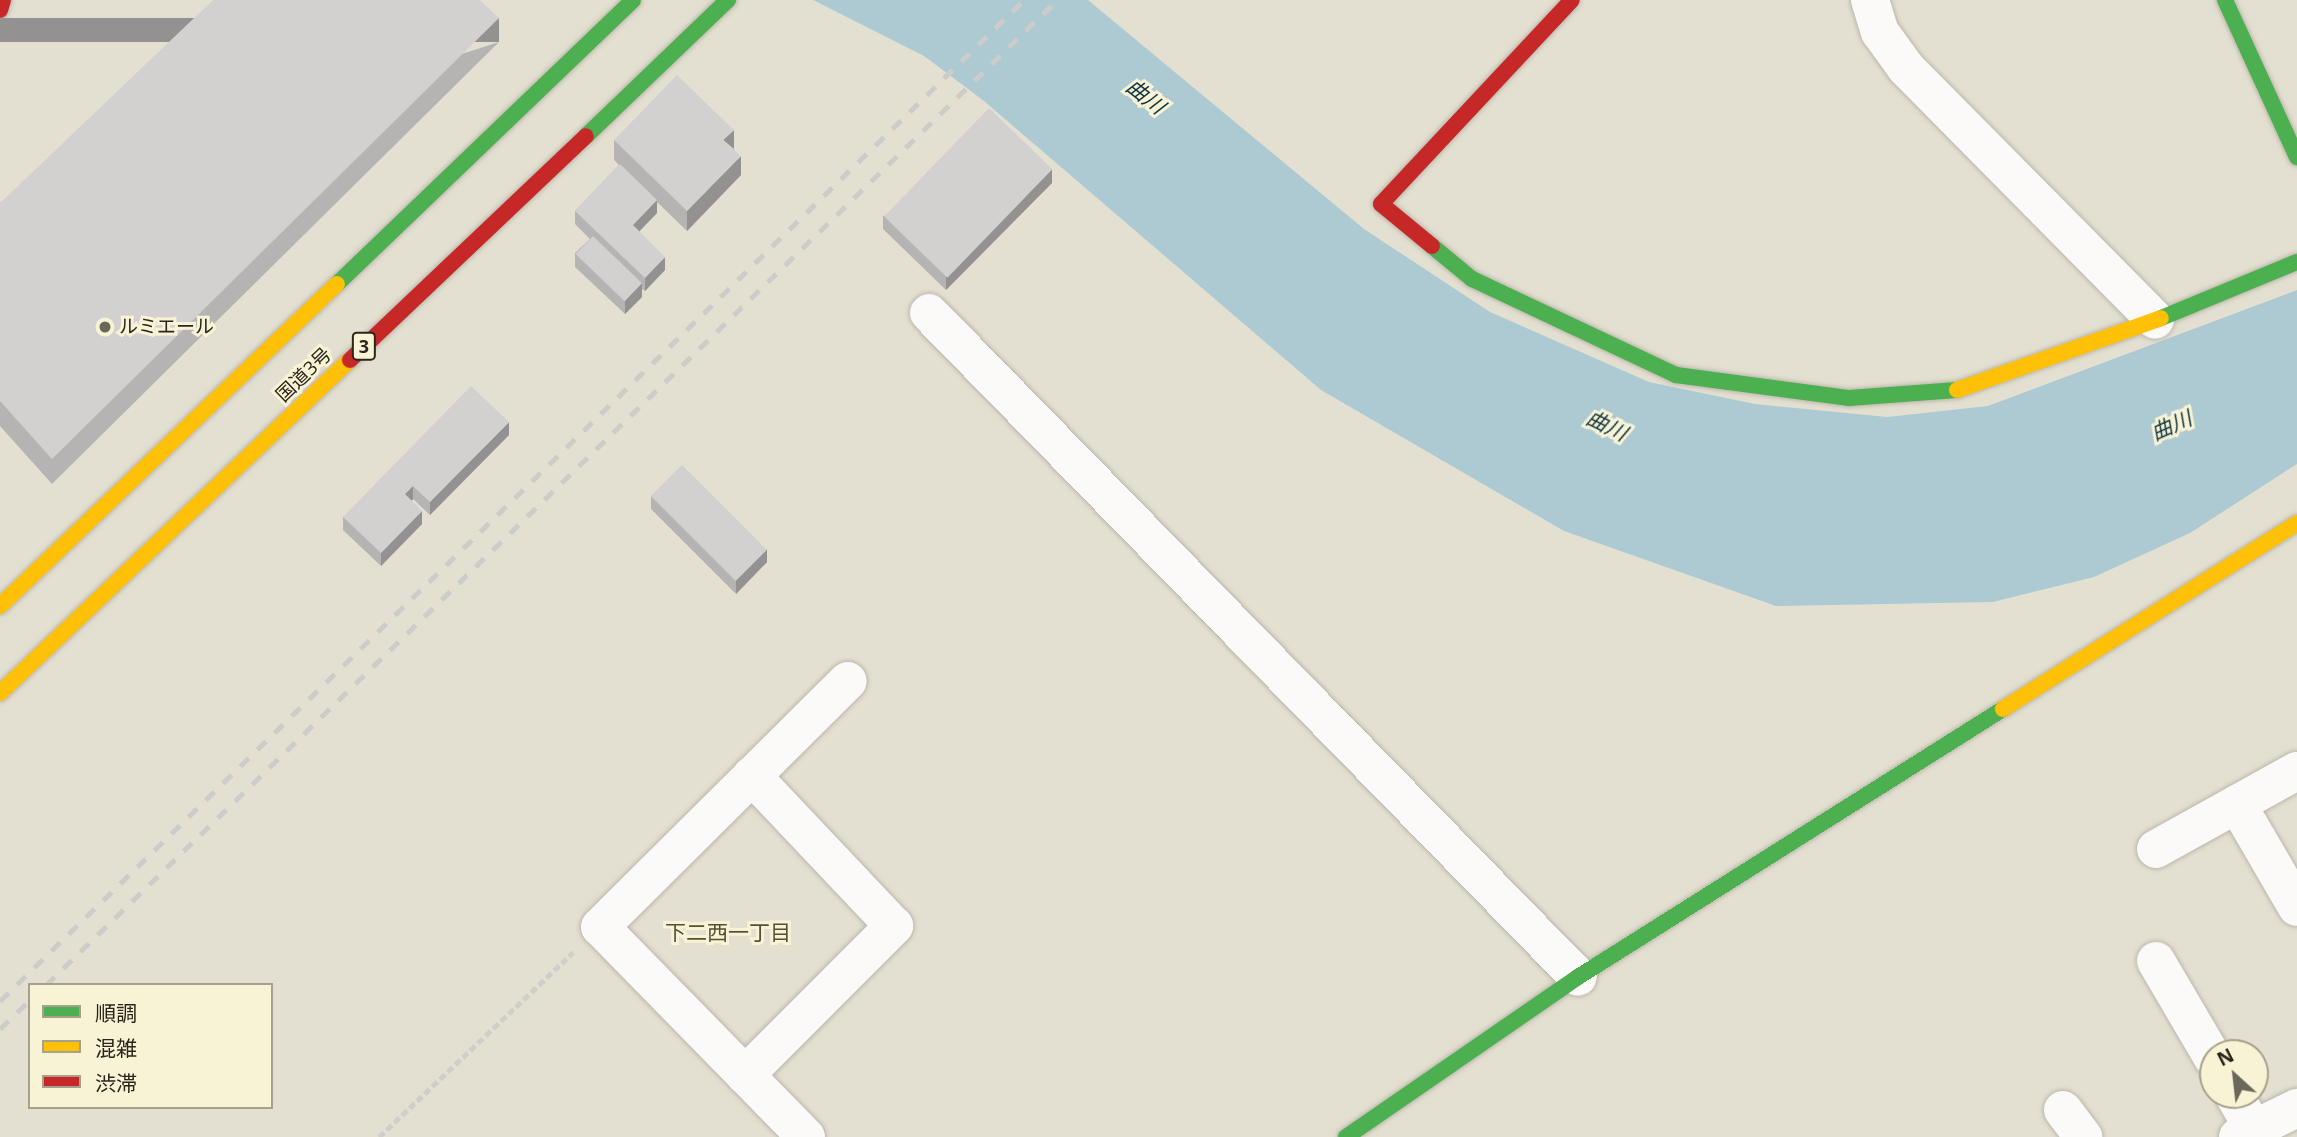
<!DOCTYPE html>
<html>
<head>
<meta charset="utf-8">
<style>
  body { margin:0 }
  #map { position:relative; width:2297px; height:1137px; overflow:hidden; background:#e4e0d1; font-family:"Open Sans","Noto Sans JP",sans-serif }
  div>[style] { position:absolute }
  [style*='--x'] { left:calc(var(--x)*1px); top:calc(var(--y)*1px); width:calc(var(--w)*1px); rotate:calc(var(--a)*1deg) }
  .water>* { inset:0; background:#adcad2 }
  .path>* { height:4.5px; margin-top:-2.25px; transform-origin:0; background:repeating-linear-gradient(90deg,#cfcec9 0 7px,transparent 0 10.5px) }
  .roads { filter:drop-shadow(0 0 2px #bbb7ac) drop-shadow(0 0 2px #bbb7ac) }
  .street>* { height:38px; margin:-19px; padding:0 19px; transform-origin:19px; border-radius:19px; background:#fbfaf8 }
  .fast>* { height:16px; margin:-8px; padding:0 8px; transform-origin:8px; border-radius:8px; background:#4caf50 }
  .slow>* { height:16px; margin:-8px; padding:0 8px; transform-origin:8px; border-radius:8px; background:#ffc107 }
  .jam>* { height:16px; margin:-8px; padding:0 8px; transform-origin:8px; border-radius:8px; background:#c62828 }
  .rail>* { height:5px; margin-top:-2.5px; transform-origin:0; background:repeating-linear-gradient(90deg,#cdccc8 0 12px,transparent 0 24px) }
  .wall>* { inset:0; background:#b5b4b2 }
  .shaded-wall>* { inset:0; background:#939291; transform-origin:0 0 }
  .building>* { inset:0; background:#d2d1cf; transform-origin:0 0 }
  .dots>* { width:19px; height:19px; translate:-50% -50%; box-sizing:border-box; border:4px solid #f9f3d6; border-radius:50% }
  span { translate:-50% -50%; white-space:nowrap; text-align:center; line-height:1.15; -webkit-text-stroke:6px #f9f3d6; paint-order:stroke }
  .shield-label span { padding:2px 5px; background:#f9f3d6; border:2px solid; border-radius:5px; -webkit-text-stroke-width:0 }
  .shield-label { font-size:18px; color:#29271c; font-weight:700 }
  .poi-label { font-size:19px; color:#29271c }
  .left { translate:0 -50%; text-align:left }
  .street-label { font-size:19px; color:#29271c }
  .water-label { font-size:21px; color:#0f3644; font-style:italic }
  .neighbourhood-label { font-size:21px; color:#544f37 }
  .legend { position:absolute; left:28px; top:983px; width:245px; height:126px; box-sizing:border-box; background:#f9f3d6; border:2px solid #a6a18c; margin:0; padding:9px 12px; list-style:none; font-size:21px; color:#29271c }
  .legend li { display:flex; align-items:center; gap:14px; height:35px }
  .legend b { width:35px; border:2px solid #a6a18c }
  .north { position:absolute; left:2199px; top:1039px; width:70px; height:70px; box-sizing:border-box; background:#f9f3d6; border:2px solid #a6a18c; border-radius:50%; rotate:333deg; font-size:19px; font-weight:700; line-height:28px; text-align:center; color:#29271c }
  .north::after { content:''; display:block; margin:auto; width:24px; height:32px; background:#6a685b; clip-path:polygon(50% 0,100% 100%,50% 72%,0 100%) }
</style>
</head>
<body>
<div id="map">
  <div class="water">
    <div style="clip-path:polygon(813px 0,1088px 0,1364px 229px,1490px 312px,1649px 382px,1755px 404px,1887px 417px,1988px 406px,2297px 290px,2297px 464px,2190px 533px,2094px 577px,1993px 602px,1776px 606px,1564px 531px,1321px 390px,984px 101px,924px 56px)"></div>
  </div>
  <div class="path">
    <div style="--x:379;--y:1137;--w:268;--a:-43.6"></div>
  </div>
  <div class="roads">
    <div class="street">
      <div style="--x:1870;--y:0;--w:34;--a:73"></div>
      <div style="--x:1880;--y:32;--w:44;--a:54.2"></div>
      <div style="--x:1906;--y:68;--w:354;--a:45.3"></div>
      <div style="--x:929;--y:313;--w:928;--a:45.65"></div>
      <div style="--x:2237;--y:804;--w:119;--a:59.8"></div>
      <div style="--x:2156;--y:849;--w:161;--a:-29"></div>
      <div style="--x:2156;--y:961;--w:113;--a:59.6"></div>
      <div style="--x:745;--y:1075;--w:211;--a:-45"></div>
      <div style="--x:894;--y:926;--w:207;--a:-133.4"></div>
      <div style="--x:2234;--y:1095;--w:39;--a:60"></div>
      <div style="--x:2063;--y:1110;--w:34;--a:53"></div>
      <div style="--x:806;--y:1137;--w:294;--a:-134.4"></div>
      <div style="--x:600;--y:927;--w:349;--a:-44.8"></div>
      <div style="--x:2238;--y:1137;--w:66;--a:-26.2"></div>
    </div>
    <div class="fast">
      <div style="--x:2225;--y:0;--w:173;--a:65.4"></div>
      <div style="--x:586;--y:136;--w:197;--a:-43.8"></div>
      <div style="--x:1432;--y:246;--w:52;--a:39.5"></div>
      <div style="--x:1472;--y:279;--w:225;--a:25.2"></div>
      <div style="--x:1676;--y:375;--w:175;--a:7.6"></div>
      <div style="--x:1849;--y:398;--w:108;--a:-4.2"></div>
      <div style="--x:337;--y:284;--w:410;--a:-43.8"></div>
      <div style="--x:2161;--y:318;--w:147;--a:-22.4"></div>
      <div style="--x:1346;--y:1137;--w:282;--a:-34.6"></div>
      <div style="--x:1578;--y:977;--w:502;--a:-32.24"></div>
    </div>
    <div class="slow">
      <div style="--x:1957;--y:390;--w:216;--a:-19.4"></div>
      <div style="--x:0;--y:606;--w:466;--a:-43.7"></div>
      <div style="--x:0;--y:693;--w:483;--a:-43.6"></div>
      <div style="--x:2003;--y:709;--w:348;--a:-32.3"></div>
    </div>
    <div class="jam">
      <div style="--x:0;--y:10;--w:10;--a:-73"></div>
      <div style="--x:1432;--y:246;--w:66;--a:-140.5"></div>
      <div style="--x:1381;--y:204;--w:279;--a:-46.9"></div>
      <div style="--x:350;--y:360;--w:325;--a:-43.5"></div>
    </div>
  </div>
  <div class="rail">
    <div style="--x:46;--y:985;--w:1412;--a:-44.25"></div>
    <div style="--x:0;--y:1001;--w:1432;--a:-44.35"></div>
    <div style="--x:0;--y:1029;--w:42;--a:-44"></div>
  </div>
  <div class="wall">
    <div style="clip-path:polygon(499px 42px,52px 484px,0 426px,0 203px)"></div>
    <div style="clip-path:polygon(614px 140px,734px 149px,741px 175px,687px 231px,657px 202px,657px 213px,639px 231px,665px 270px,645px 291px,642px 289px,642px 297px,625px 314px,575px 267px,575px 253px,590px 239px,575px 224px,575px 211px,619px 165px,614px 160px)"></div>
    <div style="clip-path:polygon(1052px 183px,946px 290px,883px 229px,883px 216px)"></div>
    <div style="clip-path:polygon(509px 435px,430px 515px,413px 499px,412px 501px,422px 524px,381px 566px,343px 530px,343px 517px)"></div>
    <div style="clip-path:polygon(651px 496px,767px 562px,736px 594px,651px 509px)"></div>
  </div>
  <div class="shaded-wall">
    <div style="left:499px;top:18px;width:24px;height:628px;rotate:90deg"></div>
    <div style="clip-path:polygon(734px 130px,734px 149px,723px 140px)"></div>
    <div style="clip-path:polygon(741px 156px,741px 175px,687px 231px,687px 211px)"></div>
    <div style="clip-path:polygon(1052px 169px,1052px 183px,946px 290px,946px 277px)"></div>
    <div style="clip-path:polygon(657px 200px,657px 213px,633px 238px,633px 225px)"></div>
    <div style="clip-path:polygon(665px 257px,665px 270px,645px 291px,645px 278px)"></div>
    <div style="clip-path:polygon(642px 283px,642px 297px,625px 314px,625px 301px)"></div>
    <div style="clip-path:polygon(509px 422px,509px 435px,430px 515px,430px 502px)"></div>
    <div style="clip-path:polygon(413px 486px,413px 499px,405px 508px,405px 494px)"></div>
    <div style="clip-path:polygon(422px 511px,422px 524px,381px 566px,381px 553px)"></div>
    <div style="clip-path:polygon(767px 549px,767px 562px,736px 594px,736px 580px)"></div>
  </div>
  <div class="building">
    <div style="clip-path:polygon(213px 0,480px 0,499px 18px,52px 459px,0 401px,0 203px)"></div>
    <div style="clip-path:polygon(677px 75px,734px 130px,723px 140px,741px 156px,687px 211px,614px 140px)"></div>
    <div style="left:989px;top:108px;width:88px;height:151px;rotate:44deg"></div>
    <div style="clip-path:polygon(620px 164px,657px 200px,633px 225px,665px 257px,645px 278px,575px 211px)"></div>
    <div style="left:593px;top:236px;width:68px;height:25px;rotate:44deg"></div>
    <div style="clip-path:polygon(471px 386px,509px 422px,430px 502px,413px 486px,405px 494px,422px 511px,381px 553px,343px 517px)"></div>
    <div style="left:682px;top:465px;width:120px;height:44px;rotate:45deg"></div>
  </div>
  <div class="dots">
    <div style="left:105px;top:327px;background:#6a685b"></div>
  </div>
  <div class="shield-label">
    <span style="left:364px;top:346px">3</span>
  </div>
  <div class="poi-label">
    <span class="left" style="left:119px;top:327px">ルミエール</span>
  </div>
  <div class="street-label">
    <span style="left:304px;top:375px;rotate:-44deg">国道3号</span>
  </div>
  <div class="water-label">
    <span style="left:1146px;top:96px;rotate:38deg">曲川</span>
    <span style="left:1607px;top:425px;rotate:26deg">曲川</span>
    <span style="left:2171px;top:425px;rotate:-24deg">曲川</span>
  </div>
  <div class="neighbourhood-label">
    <span style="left:728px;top:932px">下二西一丁目</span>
  </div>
  <ul class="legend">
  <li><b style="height:9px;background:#4caf50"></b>順調</li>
  <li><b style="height:9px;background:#ffc107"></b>混雑</li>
  <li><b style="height:9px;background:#c62828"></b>渋滞</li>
  </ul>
  <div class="north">N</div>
</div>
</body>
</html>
